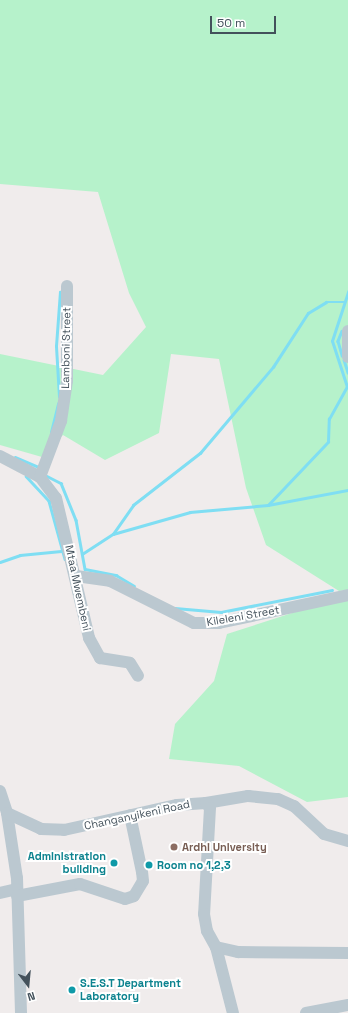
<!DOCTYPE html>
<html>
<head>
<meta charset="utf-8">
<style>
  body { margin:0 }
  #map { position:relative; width:348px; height:1013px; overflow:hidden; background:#f0ecec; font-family:"Space Grotesk",sans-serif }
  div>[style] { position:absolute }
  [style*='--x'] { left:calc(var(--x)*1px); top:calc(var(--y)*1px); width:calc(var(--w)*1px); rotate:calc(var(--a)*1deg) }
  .green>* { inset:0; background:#b6f2cb }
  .stream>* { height:2.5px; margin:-1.25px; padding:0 1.25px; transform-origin:1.25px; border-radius:1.25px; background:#7fdef3 }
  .minor>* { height:12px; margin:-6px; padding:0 6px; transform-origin:6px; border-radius:6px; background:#bbc8d0 }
  .dots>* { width:11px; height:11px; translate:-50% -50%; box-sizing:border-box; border:2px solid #fff; border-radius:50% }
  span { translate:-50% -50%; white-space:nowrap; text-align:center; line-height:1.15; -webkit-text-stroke:4px #fff; paint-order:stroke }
  .street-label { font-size:11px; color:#43515b }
  .education-label { font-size:11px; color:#785e54; font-weight:700 }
  .left { translate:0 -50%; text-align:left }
  .culture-label { font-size:11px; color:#0d838f; font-weight:700 }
  .right { translate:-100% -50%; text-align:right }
  .north { position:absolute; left:8px; top:965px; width:40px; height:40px; -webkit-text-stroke:3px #fff; paint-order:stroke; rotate:164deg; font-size:11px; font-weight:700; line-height:16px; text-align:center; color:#43515b }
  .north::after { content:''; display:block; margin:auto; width:14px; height:18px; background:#43515b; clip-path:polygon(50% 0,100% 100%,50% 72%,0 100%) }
  .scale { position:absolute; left:210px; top:16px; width:66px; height:18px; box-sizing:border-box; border:2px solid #43515b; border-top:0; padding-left:5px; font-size:12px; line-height:14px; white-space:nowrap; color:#43515b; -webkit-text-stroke:3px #fff; paint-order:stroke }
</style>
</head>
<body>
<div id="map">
  <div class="green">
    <div style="clip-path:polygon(0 0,348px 0,348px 590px,339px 591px,266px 545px,246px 488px,219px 359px,171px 354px,159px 433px,105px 460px,63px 435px,42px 457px,0 445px,0 354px,103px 375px,146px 327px,129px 293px,98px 192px,0 184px)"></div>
    <div style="clip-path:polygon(348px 595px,348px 797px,307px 802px,239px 766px,169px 759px,175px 724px,214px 681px,227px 634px)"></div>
  </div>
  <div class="stream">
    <div style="--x:342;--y:331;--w:11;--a:112"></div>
    <div style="--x:338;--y:341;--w:15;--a:74"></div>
    <div style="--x:344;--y:360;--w:13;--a:72"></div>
    <div style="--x:347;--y:387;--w:48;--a:-108.1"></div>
    <div style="--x:332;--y:341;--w:52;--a:-71.9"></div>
    <div style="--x:59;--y:397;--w:51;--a:-93.4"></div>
    <div style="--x:56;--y:346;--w:54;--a:-85.8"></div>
    <div style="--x:51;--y:432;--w:29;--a:-76"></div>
    <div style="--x:15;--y:457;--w:25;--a:23"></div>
    <div style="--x:26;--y:476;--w:34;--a:47"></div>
    <div style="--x:49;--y:501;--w:60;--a:74.6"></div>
    <div style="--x:47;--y:476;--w:16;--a:27"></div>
    <div style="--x:61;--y:483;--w:40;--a:68"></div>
    <div style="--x:76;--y:520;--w:50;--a:79.6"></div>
    <div style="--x:85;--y:569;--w:32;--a:11"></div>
    <div style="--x:116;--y:575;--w:21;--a:31"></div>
    <div style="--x:268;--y:505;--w:87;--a:-46.4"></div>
    <div style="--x:328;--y:442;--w:23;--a:-88"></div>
    <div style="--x:329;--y:419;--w:39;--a:-61"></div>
    <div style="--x:113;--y:534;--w:35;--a:-55"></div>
    <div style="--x:133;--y:505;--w:85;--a:-37.8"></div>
    <div style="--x:200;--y:453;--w:113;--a:-49.7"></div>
    <div style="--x:273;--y:367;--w:64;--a:-57.1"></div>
    <div style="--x:308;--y:313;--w:21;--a:-31"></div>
    <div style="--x:326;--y:302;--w:18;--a:0"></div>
    <div style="--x:82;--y:554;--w:37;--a:-33"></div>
    <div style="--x:113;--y:534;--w:80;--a:-15.9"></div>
    <div style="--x:190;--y:512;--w:78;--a:-5.1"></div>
    <div style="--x:268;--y:505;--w:81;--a:-10.6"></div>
    <div style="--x:0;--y:562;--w:21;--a:-19"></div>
    <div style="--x:20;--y:555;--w:41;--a:-5.6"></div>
    <div style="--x:175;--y:608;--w:46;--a:5"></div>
    <div style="--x:221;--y:612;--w:113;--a:-11.2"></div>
  </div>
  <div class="minor">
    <div style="--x:348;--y:331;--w:26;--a:90"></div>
    <div style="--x:0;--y:456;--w:45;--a:27.7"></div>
    <div style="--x:40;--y:477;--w:26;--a:53"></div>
    <div style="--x:56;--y:498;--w:144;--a:76.7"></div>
    <div style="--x:89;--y:638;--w:23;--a:61"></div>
    <div style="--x:100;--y:658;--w:30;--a:9"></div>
    <div style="--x:130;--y:663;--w:15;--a:58"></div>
    <div style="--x:40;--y:477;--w:60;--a:-69.4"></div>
    <div style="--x:61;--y:421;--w:40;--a:-81.5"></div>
    <div style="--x:67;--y:381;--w:95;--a:-90"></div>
    <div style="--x:76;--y:576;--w:34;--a:8"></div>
    <div style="--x:110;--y:581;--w:94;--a:26.6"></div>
    <div style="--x:194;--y:623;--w:25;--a:0"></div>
    <div style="--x:219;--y:623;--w:132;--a:-12.2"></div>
    <div style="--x:0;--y:791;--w:23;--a:72"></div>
    <div style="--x:7;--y:813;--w:66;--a:81.3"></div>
    <div style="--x:17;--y:878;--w:135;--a:88.3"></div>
    <div style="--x:206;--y:803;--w:43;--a:-9.5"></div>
    <div style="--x:248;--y:796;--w:30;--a:6"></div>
    <div style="--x:278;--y:799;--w:17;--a:24"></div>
    <div style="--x:294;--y:806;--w:41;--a:43"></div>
    <div style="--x:324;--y:834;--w:25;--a:16"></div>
    <div style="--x:7;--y:813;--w:38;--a:25"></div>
    <div style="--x:41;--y:829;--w:23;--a:2"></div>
    <div style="--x:64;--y:830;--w:116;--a:-12.5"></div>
    <div style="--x:177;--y:805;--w:29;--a:-4"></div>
    <div style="--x:206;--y:803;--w:6;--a:51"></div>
    <div style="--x:210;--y:808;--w:106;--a:93.2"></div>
    <div style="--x:204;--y:914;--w:17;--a:80"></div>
    <div style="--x:207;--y:931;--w:18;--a:61"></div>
    <div style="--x:216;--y:947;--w:23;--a:13"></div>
    <div style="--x:238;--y:952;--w:110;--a:0.5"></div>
    <div style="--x:0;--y:893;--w:17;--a:-13"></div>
    <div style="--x:17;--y:896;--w:64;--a:-10.8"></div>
    <div style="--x:80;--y:884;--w:47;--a:18.4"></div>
    <div style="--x:125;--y:899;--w:9;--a:-18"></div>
    <div style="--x:134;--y:896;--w:17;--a:-59"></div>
    <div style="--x:143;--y:881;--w:9;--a:-96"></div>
    <div style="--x:142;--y:872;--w:58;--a:-101.9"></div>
    <div style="--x:216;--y:947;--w:68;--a:75.6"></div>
    <div style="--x:306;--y:1013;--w:43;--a:-10.8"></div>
  </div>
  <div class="dots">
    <div style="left:174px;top:847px;background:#8d6e63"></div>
    <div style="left:114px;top:863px;background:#0f9aa8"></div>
    <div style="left:149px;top:865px;background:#0f9aa8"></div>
    <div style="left:72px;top:990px;background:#0f9aa8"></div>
  </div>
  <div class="street-label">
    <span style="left:66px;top:348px;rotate:-89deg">Lamboni Street</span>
    <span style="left:78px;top:588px;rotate:78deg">Mtaa Mwembeni</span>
    <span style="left:243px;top:616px;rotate:-10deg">Kileleni Street</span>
    <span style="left:137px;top:815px;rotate:-12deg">Changanyikeni Road</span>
  </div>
  <div class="education-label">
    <span class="left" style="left:182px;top:847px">Ardhi University</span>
  </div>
  <div class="culture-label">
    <span class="right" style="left:106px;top:863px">Administration<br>building</span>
    <span class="left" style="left:157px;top:865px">Room no 1,2,3</span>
    <span class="left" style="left:80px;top:990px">S.E.S.T Department<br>Laboratory</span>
  </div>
  <div class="north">N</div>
  <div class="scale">50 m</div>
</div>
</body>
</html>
